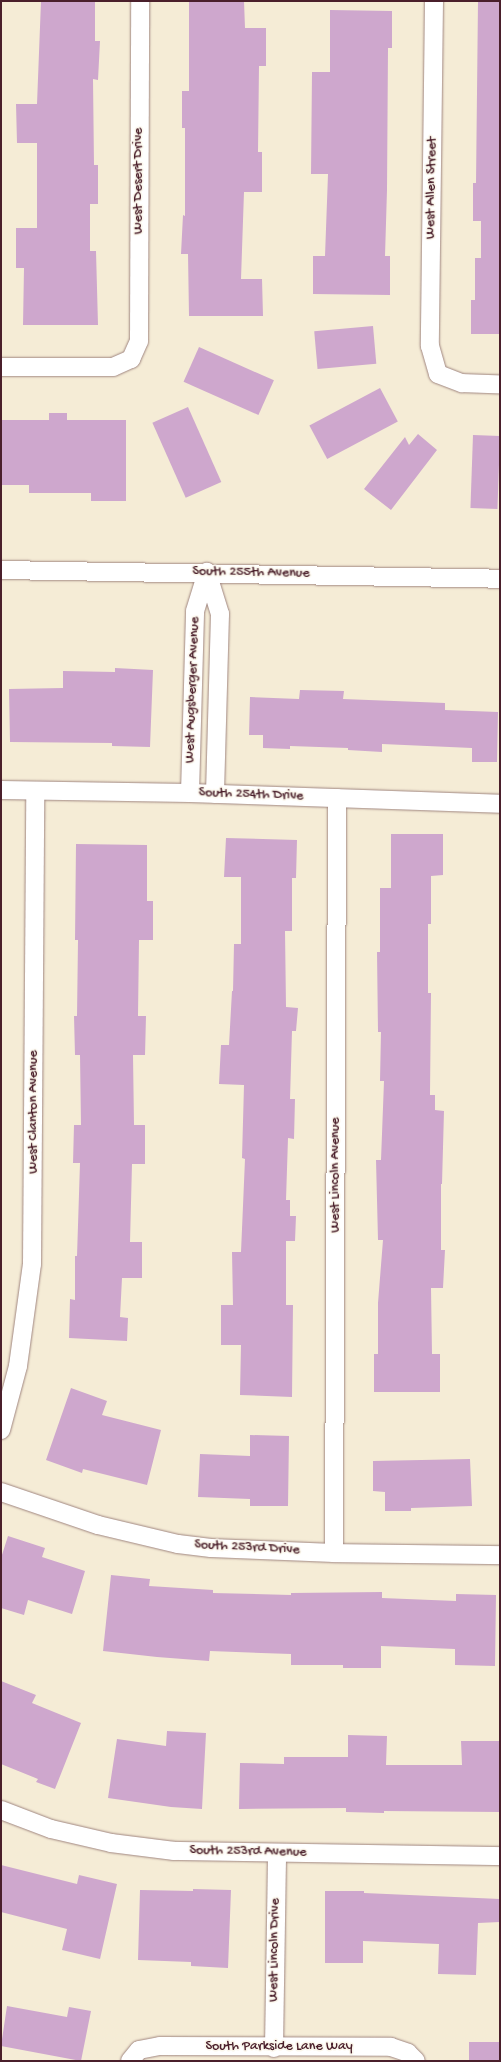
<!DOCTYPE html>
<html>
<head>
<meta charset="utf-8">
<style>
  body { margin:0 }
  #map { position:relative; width:501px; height:2062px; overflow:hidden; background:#f5ecd6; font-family:"Gochi Hand",sans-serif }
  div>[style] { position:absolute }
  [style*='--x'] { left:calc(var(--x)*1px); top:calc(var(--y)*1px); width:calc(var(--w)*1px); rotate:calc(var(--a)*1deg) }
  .building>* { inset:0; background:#cea7cd; transform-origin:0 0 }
  .roads { filter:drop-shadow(0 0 1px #a08680) drop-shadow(0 0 1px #a08680) }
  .street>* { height:18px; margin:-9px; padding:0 9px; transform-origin:9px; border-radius:9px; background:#fff }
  span { translate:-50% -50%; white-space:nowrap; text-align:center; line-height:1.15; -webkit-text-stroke:3px #fbf7ec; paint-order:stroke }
  .street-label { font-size:14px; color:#4a1f2b }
  .frame { position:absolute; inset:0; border:2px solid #4a1f2b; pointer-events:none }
</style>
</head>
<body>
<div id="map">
  <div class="building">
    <div style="clip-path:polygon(41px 1px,95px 1px,95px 41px,100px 41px,98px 80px,93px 79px,94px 165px,98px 165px,98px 204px,90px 204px,90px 251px,96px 251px,98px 325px,23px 325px,24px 268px,16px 268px,16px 228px,37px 228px,37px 143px,17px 143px,16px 104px,37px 104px)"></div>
    <div style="clip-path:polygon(189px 1px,244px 1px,245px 28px,266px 28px,266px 66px,259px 66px,258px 152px,262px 152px,262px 192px,244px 192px,241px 279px,262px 279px,263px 316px,189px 316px,188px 254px,181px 254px,183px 215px,185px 216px,185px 128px,182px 128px,182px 91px,189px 91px)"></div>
    <div style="clip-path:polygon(478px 1px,500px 1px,500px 334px,471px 334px,471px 300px,475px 300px,475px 258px,481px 258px,481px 221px,473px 221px,473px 183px,476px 183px)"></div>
    <div style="clip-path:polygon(330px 10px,392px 11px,392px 48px,388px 48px,387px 190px,385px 256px,390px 256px,390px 295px,313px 294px,313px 256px,325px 256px,328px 174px,311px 174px,312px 72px,330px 72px)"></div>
    <div style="left:373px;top:326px;width:38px;height:59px;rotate:85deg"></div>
    <div style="left:199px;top:347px;width:82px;height:38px;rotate:24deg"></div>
    <div style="left:380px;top:388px;width:38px;height:80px;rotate:62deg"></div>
    <div style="left:188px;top:407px;width:82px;height:39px;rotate:66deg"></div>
    <div style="clip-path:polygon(49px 413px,67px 413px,67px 420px,126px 420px,126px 501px,91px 501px,91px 493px,29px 493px,29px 485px,1px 485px,1px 420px,49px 420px)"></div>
    <div style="clip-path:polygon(418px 434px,437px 450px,391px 510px,364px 489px,405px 437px,409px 445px)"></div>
    <div style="left:473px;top:435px;width:27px;height:73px;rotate:2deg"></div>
    <div style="clip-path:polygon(115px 668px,153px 670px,150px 747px,112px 746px,112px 743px,10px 742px,9px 689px,63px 688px,63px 671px,115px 672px)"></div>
    <div style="clip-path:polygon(300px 690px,344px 691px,343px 699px,445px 703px,445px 710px,498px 712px,497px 762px,472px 762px,472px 748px,382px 744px,382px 752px,348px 750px,348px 748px,290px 746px,290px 749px,263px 748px,263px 735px,249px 735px,250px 697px,299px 699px)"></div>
    <div style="clip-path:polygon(391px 834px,443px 834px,443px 875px,431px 876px,431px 924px,428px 924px,428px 993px,431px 993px,430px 1095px,435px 1095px,435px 1110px,444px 1111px,442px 1184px,441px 1184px,441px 1250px,445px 1250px,443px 1288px,431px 1288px,432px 1354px,440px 1354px,440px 1392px,374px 1392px,374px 1354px,378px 1354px,378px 1303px,383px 1240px,378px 1240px,376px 1160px,381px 1160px,384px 1081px,380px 1081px,381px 1032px,378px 1032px,377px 952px,380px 952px,380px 888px,391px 888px)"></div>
    <div style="clip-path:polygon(226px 838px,297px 840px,296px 878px,292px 878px,292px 931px,285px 931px,286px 1007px,298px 1008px,296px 1031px,292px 1031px,290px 1099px,295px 1099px,294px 1139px,288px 1138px,286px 1200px,290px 1200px,290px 1216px,296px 1216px,295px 1241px,286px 1241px,286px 1305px,293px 1305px,292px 1397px,240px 1395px,241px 1345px,221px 1345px,221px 1305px,233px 1305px,232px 1252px,241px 1252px,245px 1159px,242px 1158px,244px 1085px,219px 1084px,221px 1045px,229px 1045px,232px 991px,233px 991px,234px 944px,241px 944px,241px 877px,224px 877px)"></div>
    <div style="clip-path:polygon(76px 844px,147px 845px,147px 901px,153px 901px,153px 940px,139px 940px,138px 1016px,146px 1016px,145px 1055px,133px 1055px,134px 1125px,145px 1125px,145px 1164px,132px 1164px,130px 1242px,142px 1242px,142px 1278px,122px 1278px,120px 1317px,128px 1318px,127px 1341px,69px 1338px,70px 1299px,75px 1300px,75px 1256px,77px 1256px,80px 1163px,73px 1163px,74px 1125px,81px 1125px,80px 1055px,75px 1055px,74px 1016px,77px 1016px,78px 940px,75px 940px)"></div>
    <div style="clip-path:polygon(71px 1388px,107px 1401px,102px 1415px,161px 1430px,147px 1485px,83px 1469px,82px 1473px,46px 1460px)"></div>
    <div style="clip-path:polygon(250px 1435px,289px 1436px,288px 1506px,250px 1506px,250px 1499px,198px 1497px,200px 1454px,250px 1456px)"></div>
    <div style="clip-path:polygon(470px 1459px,472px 1506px,411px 1508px,411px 1511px,385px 1511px,385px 1492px,373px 1491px,373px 1461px)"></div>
    <div style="clip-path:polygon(8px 1536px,45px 1548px,42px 1557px,85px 1571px,72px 1614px,28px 1600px,24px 1615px,1px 1608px,1px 1558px)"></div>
    <div style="clip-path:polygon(111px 1575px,150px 1579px,149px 1586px,213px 1590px,213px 1593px,291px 1595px,291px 1593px,382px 1592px,382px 1598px,456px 1601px,456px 1594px,496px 1595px,495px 1666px,455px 1665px,455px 1649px,381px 1646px,381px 1668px,343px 1668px,343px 1665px,291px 1665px,291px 1654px,210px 1651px,209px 1661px,157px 1657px,103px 1651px)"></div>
    <div style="clip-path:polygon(1px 1681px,36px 1695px,32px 1703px,81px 1723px,55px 1789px,36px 1782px,38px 1779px,1px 1764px)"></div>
    <div style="clip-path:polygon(167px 1731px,206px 1733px,202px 1809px,171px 1807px,108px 1798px,117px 1739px,166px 1746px)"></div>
    <div style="clip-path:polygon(348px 1735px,387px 1736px,386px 1765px,462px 1765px,461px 1741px,499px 1741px,500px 1812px,384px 1811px,384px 1813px,346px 1812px,346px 1808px,239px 1809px,240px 1763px,284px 1764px,284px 1757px,348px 1757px)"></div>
    <div style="clip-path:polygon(1px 1865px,77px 1884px,79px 1875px,117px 1884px,100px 1959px,62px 1950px,67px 1929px,1px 1912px)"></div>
    <div style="clip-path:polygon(193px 1889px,231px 1890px,228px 1968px,191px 1966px,191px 1962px,138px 1960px,140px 1890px,193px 1891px)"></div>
    <div style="clip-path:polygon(325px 1891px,364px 1891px,364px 1893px,500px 1899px,500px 1922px,478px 1923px,476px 1975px,438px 1974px,439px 1944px,363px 1941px,363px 1963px,325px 1963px)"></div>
    <div style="clip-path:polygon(7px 2006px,67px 2017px,69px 2007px,91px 2011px,81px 2061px,1px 2046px)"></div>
    <div style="left:469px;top:2042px;width:31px;height:19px"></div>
  </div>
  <div class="roads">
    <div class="street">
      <div style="--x:434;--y:1;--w:345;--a:90.7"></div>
      <div style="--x:430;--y:346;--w:29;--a:74"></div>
      <div style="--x:438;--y:374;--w:26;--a:21"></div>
      <div style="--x:462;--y:383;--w:38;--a:2"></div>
      <div style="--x:1;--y:367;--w:112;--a:0"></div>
      <div style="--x:113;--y:367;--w:20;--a:-24"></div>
      <div style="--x:131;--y:359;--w:20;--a:-66"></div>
      <div style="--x:139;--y:341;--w:340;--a:-89.8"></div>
      <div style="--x:1;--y:570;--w:499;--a:1"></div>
      <div style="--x:207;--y:572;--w:44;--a:72.8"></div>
      <div style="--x:220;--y:614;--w:180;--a:91.6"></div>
      <div style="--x:1;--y:790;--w:189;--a:0.9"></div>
      <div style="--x:190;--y:793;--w:310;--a:2"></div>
      <div style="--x:190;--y:793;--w:182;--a:-88.4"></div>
      <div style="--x:195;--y:611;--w:41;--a:-72.9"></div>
      <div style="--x:1;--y:1430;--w:66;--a:-75.1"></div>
      <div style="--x:18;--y:1366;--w:103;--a:-82.2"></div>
      <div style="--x:32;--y:1264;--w:473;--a:-89.6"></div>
      <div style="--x:1;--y:1492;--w:102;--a:18.8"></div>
      <div style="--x:98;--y:1525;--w:82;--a:13.4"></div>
      <div style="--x:178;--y:1544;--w:33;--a:7"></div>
      <div style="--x:211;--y:1548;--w:123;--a:2.3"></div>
      <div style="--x:334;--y:1553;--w:166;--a:0.7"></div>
      <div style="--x:334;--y:1553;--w:755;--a:-89.77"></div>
      <div style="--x:1;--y:1810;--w:53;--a:20.8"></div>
      <div style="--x:51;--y:1829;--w:62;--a:13.1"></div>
      <div style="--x:111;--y:1843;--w:64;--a:7.2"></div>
      <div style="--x:174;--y:1851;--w:326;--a:0.9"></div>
      <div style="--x:274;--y:2048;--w:195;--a:-89.1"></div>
      <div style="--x:130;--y:2061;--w:14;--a:-51"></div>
      <div style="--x:139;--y:2050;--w:21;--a:-11"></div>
      <div style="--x:160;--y:2046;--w:231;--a:0.2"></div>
      <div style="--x:391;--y:2047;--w:18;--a:19"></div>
      <div style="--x:408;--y:2053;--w:11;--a:45"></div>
    </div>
  </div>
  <div class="street-label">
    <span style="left:139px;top:181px;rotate:-90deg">West Desert Drive</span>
    <span style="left:432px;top:188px;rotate:-89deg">West Allen Street</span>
    <span style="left:251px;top:573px;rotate:1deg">South 255th Avenue</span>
    <span style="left:193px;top:690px;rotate:-88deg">West Augsberger Avenue</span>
    <span style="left:251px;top:795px;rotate:2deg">South 254th Drive</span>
    <span style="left:34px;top:1112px;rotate:-90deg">West Clanton Avenue</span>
    <span style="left:336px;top:1175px;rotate:-90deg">West Lincoln Avenue</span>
    <span style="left:247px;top:1548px;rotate:3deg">South 253rd Drive</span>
    <span style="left:248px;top:1852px;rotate:1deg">South 253rd Avenue</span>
    <span style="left:275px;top:1950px;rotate:-89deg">West Lincoln Drive</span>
    <span style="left:279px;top:2047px">South Parkside Lane Way</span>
  </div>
  <div class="frame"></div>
</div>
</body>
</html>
